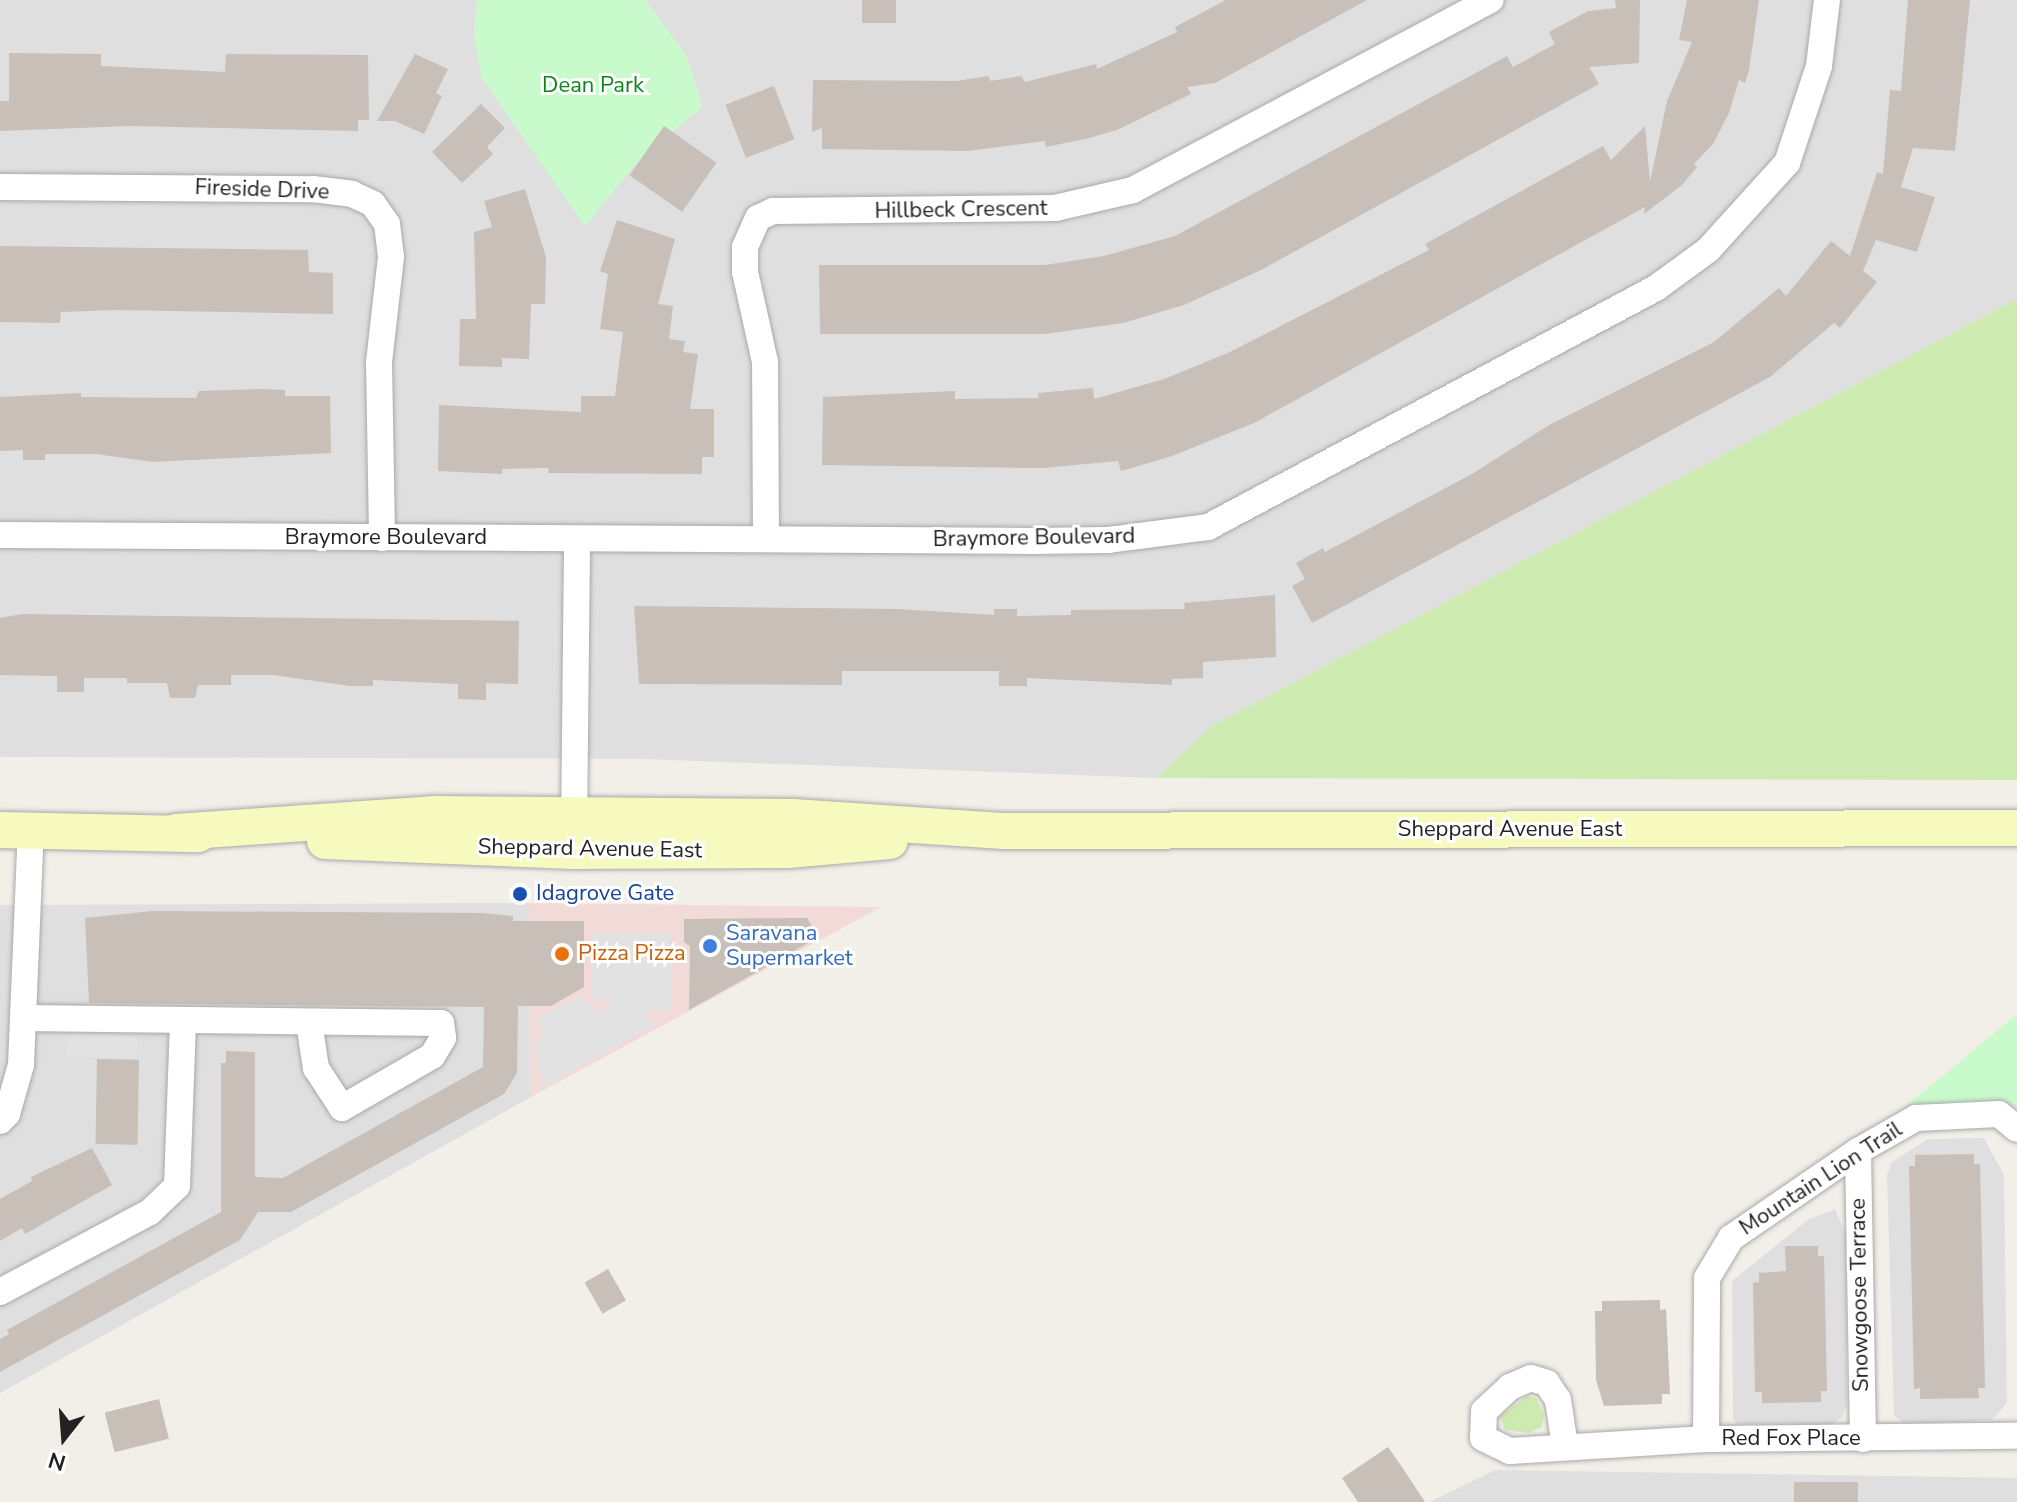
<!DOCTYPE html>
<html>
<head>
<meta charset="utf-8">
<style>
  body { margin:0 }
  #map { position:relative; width:2017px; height:1502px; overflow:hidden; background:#f2efe9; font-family:"Nunito Sans",sans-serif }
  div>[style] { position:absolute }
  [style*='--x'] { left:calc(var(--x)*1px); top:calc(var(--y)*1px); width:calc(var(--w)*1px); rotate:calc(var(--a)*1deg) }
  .residential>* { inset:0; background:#e0dfdf }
  .commercial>* { inset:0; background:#f2dad9 }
  .grass>* { inset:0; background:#cdebb0 }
  .park>* { inset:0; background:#c8facc }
  .parking>* { inset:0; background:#e2e2e2; transform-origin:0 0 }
  .building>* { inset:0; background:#c7bfb8; transform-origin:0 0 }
  .roads { filter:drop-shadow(0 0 2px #a9a9a9) drop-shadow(0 0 2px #a9a9a9) }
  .minor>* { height:26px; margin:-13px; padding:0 13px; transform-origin:13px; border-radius:13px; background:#fff }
  .secondary>* { height:36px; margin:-18px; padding:0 18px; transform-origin:18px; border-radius:18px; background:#f7fabf }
  .dots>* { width:22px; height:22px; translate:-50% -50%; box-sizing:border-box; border:4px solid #fff; border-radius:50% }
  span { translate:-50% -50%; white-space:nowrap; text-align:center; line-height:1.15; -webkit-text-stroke:6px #fff; paint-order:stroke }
  .park-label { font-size:22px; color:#0c8416 }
  .street-label { font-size:22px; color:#222 }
  .transit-label { font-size:22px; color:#164399 }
  .left { translate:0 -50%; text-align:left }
  .shop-label { font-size:22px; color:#366cbe }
  .food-label { font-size:22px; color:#c56008 }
  .north { position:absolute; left:24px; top:1398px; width:80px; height:80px; -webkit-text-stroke:6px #fff; paint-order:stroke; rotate:197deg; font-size:22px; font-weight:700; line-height:32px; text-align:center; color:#222 }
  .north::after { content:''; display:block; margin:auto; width:28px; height:36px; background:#222; clip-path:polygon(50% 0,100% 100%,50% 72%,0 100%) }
</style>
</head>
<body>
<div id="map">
  <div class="residential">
    <div style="clip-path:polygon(0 0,477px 0,474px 36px,585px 225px,637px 162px,702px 107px,687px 57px,645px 0,2017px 0,2017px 299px,1212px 726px,1157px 778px,645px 759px,0 757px)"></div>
    <div style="clip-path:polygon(529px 903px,531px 1097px,0 1393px,0 905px)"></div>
    <div style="clip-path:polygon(1984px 1138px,2004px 1175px,2007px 1403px,1992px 1420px,1906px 1425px,1894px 1415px,1887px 1175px,1892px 1162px,1928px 1139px)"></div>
    <div style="clip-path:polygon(1835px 1209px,1846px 1235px,1847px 1403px,1842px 1417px,1832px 1425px,1738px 1424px,1733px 1419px,1732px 1281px,1809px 1219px)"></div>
    <div style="clip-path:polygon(1495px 1470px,2017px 1478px,2017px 1502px,1430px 1502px)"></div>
  </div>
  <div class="commercial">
    <div style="clip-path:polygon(529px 903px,881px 907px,531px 1097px)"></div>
  </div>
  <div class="grass">
    <div style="clip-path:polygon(2017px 299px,2017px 780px,1157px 778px,1212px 726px)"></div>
    <div style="clip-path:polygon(1527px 1396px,1536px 1398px,1544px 1416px,1542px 1427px,1528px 1433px,1505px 1430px,1500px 1416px)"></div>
  </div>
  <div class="park">
    <div style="clip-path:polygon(477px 0,645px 0,687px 57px,702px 107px,637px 162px,585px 226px,481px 77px,474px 36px)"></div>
    <div style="clip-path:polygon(2017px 1014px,2017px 1106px,1950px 1106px,1886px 1123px)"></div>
  </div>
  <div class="parking">
    <div style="clip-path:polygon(592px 932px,671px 934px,671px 1010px,645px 1011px,654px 1025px,544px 1087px,533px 1044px,545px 1037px,535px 1019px,582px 996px,596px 1013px,615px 1001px,591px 998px)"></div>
    <div style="left:67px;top:1033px;width:71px;height:23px;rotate:2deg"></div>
  </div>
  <div class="building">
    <div style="left:862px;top:0;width:34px;height:23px"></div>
    <div style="clip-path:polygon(1226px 0,1367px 0,1215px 83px,1187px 87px,1191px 94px,1117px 130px,1089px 138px,1046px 147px,1045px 141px,968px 151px,822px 149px,822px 128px,812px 132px,813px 80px,956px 81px,989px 76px,990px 81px,1021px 76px,1025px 82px,1096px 64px,1097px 69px,1177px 32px,1175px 27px)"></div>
    <div style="clip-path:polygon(1615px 0,1640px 0,1639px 63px,1589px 67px,1599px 84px,1261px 270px,1184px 305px,1123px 323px,1045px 334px,820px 334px,819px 265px,1045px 265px,1104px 256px,1175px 236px,1507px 56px,1513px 67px,1555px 44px,1549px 32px,1588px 11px,1616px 8px)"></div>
    <div style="clip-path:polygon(1687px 0,1759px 0,1749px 70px,1745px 83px,1739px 80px,1729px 113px,1713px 144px,1694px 164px,1697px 167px,1682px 185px,1644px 214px,1645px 207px,1254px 423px,1172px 456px,1121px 471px,1118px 461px,1043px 468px,822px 465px,823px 397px,955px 391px,955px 399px,1039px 398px,1038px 393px,1093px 388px,1094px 399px,1164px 379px,1228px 353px,1429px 250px,1425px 244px,1603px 146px,1611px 160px,1645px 126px,1650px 182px,1667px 101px,1692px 42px,1679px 40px)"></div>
    <div style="clip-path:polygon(1908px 0,1970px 0,1955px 151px,1913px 148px,1901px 187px,1935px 197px,1917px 252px,1876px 240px,1863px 271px,1877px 282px,1840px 328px,1834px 323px,1770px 377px,1312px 623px,1292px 586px,1305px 579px,1296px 563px,1323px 548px,1325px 552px,1472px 474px,1549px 425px,1714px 342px,1779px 288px,1786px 296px,1831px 241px,1850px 256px,1877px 172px,1883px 174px,1890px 90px,1901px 91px)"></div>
    <div style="clip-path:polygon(9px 53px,101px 54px,101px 66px,225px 72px,226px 54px,368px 55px,369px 120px,358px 120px,358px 131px,130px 126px,0 131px,0 101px,9px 101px)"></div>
    <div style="clip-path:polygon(415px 54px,448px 69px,436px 93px,442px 96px,424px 134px,395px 121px,377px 121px)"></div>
    <div style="left:774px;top:86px;width:57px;height:52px;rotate:69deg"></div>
    <div style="clip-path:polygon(481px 104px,505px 128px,487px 147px,493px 154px,462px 183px,432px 152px)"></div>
    <div style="left:664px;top:126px;width:64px;height:60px;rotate:35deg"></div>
    <div style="clip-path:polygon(525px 189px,546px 257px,545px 304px,531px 304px,529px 359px,502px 358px,502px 367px,459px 366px,460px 319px,476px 319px,474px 232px,492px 227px,484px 201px)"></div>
    <div style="clip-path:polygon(617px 220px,675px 239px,658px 304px,673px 306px,669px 339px,685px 341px,683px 352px,698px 354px,690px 409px,714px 409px,714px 457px,702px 457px,702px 474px,548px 473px,549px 468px,502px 469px,502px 474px,438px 471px,439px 405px,581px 412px,581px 396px,615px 396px,623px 332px,600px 329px,608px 274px,600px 271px)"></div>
    <div style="clip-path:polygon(0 246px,308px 250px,309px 272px,333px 273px,333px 314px,116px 310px,61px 312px,60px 323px,0 322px)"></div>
    <div style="clip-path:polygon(260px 389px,285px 390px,285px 396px,330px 396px,331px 453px,153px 462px,96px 454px,45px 454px,45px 460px,23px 460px,23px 450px,0 451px,0 397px,81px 393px,81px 397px,196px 398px,199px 391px)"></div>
    <div style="clip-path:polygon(1275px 595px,1276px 657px,1203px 662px,1203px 678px,1172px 679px,1172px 685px,1027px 678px,1027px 686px,999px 686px,999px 671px,842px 671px,842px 685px,639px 684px,634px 606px,897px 609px,994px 615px,994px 609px,1017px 609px,1017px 616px,1071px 615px,1071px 610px,1185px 609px,1184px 603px)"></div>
    <div style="clip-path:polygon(22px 614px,519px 621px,518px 684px,486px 683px,486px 700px,458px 699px,458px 684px,373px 680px,373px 686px,350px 686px,273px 675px,231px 675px,231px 685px,198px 685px,195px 698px,170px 698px,167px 683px,127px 683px,127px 678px,84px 678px,84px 692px,57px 692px,57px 676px,0 675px,0 618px)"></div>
    <div style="clip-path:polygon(153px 911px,481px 913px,513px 916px,513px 921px,584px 921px,584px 987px,551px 1006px,518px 1006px,517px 1073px,504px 1094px,291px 1212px,258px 1212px,240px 1240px,0 1372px,0 1339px,9px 1334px,7px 1330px,221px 1212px,221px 1063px,226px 1063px,226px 1051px,255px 1052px,255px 1177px,283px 1178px,483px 1067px,484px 1007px,89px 1003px,85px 918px)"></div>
    <div style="clip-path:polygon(807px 918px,819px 937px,689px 1010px,690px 946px,684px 942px,684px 919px)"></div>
    <div style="left:97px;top:1059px;width:42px;height:85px;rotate:1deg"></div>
    <div style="clip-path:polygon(92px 1148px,112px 1185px,25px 1234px,22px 1228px,0 1241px,0 1199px,32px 1181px,31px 1177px)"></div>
    <div style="clip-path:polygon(1974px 1154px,1974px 1164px,1980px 1164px,1985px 1388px,1978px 1388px,1979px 1398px,1920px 1399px,1920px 1388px,1914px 1389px,1909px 1166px,1915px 1166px,1915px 1155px)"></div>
    <div style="clip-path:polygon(1785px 1246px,1818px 1246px,1818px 1256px,1824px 1256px,1827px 1391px,1821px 1391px,1821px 1402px,1762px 1403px,1762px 1392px,1755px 1392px,1753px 1283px,1759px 1282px,1759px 1273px,1786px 1271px)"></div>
    <div style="left:608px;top:1269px;width:36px;height:27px;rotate:60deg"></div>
    <div style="clip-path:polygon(1660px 1300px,1660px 1310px,1666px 1309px,1670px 1394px,1662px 1394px,1662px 1404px,1604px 1406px,1596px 1380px,1595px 1311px,1602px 1311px,1602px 1301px)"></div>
    <div style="left:159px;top:1399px;width:41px;height:56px;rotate:76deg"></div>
    <div style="clip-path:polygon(1388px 1447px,1402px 1467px,1425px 1502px,1358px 1502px,1342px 1478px)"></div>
    <div style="left:1858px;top:1482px;width:20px;height:64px;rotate:90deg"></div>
  </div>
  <div class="roads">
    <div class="minor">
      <div style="--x:0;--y:187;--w:313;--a:0.4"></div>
      <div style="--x:313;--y:189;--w:39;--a:7"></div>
      <div style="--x:352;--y:194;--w:23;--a:25"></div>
      <div style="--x:373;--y:204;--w:24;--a:55"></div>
      <div style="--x:387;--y:224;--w:33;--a:83"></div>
      <div style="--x:391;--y:257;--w:106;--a:96.5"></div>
      <div style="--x:379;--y:362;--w:176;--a:89"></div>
      <div style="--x:0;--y:535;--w:1031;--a:0.33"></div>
      <div style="--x:1031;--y:541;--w:77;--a:-0.7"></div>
      <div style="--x:1108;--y:540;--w:101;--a:-7.4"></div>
      <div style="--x:1208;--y:527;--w:508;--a:-28.08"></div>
      <div style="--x:1656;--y:288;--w:64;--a:-36.2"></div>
      <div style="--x:1708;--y:250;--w:118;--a:-47.8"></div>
      <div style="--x:1787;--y:163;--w:102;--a:-71.7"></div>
      <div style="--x:1819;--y:66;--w:66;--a:-83.1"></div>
      <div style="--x:766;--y:539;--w:177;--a:-90.3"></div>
      <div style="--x:765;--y:362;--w:92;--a:-102.5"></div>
      <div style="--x:745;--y:272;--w:25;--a:-90"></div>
      <div style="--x:745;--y:247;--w:32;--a:-66"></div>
      <div style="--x:758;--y:218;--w:17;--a:-25"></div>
      <div style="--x:773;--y:211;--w:282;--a:-0.6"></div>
      <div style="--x:1055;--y:208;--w:80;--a:-13"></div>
      <div style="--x:1133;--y:190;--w:405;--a:-28"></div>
      <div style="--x:574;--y:832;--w:292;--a:-89.4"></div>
      <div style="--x:24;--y:1018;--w:417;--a:0.7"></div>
      <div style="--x:441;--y:1023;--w:15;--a:82"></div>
      <div style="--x:443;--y:1038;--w:21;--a:121"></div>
      <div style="--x:432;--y:1056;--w:104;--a:150"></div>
      <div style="--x:342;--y:1108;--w:48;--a:-123"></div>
      <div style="--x:316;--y:1068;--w:46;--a:-98.8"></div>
      <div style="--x:0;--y:1121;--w:10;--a:-45"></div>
      <div style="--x:7;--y:1114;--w:51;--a:-74.1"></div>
      <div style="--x:21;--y:1065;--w:235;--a:-87.6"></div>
      <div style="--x:1858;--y:1151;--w:288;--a:89"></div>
      <div style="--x:0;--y:1292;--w:170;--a:-28.1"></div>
      <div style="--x:150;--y:1212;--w:37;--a:-44"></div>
      <div style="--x:177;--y:1186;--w:164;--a:-87.9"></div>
      <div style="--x:1706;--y:1439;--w:161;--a:-89.6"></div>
      <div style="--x:1707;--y:1278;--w:47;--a:-59"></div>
      <div style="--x:1731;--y:1238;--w:154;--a:-34.4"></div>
      <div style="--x:1858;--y:1151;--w:67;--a:-29.6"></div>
      <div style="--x:1916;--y:1118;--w:83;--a:-2.8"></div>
      <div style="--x:1999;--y:1114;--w:23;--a:40"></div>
      <div style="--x:1565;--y:1446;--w:47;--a:-98.7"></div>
      <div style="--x:1558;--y:1400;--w:20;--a:-123"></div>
      <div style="--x:1547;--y:1383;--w:17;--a:-163"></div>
      <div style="--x:1531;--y:1378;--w:23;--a:157"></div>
      <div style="--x:1510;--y:1387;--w:35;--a:137"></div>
      <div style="--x:1484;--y:1411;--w:27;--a:92"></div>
      <div style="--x:1483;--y:1438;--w:30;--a:26"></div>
      <div style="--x:1510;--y:1451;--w:196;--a:-3.5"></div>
      <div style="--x:1706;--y:1439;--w:311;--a:-0.6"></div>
    </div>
    <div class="secondary">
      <div style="--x:0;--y:830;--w:198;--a:1.2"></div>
      <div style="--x:176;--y:832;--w:260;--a:-4"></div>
      <div style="--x:435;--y:814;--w:358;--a:0.5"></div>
      <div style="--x:793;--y:817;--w:211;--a:3.8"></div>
      <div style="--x:1004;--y:831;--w:1013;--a:-0.17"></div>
      <div style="--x:325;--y:841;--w:249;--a:2.3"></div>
      <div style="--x:574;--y:851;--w:214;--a:-0.3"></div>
      <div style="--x:788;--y:850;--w:102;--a:-5"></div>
    </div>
  </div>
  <div class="dots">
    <div style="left:520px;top:894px;background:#1a4fb4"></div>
    <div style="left:710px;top:946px;background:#3f7fe0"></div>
    <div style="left:562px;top:954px;background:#e8710a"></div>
  </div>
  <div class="park-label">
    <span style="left:593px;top:86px">Dean Park</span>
  </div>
  <div class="street-label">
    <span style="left:262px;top:190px;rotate:2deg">Fireside Drive</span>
    <span style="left:961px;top:210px;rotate:-1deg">Hillbeck Crescent</span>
    <span style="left:386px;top:538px">Braymore Boulevard</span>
    <span style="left:1034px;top:538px;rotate:-1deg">Braymore Boulevard</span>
    <span style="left:1510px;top:830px">Sheppard Avenue East</span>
    <span style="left:590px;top:849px;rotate:1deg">Sheppard Avenue East</span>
    <span style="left:1821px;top:1179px;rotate:-33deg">Mountain Lion Trail</span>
    <span style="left:1860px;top:1295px;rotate:-91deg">Snowgoose Terrace</span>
    <span style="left:1791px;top:1439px">Red Fox Place</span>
  </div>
  <div class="transit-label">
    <span class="left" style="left:536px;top:894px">Idagrove Gate</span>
  </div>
  <div class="shop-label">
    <span class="left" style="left:726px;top:946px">Saravana<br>Supermarket</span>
  </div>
  <div class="food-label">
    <span class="left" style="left:578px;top:954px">Pizza Pizza</span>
  </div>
  <div class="north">N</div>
</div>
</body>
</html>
